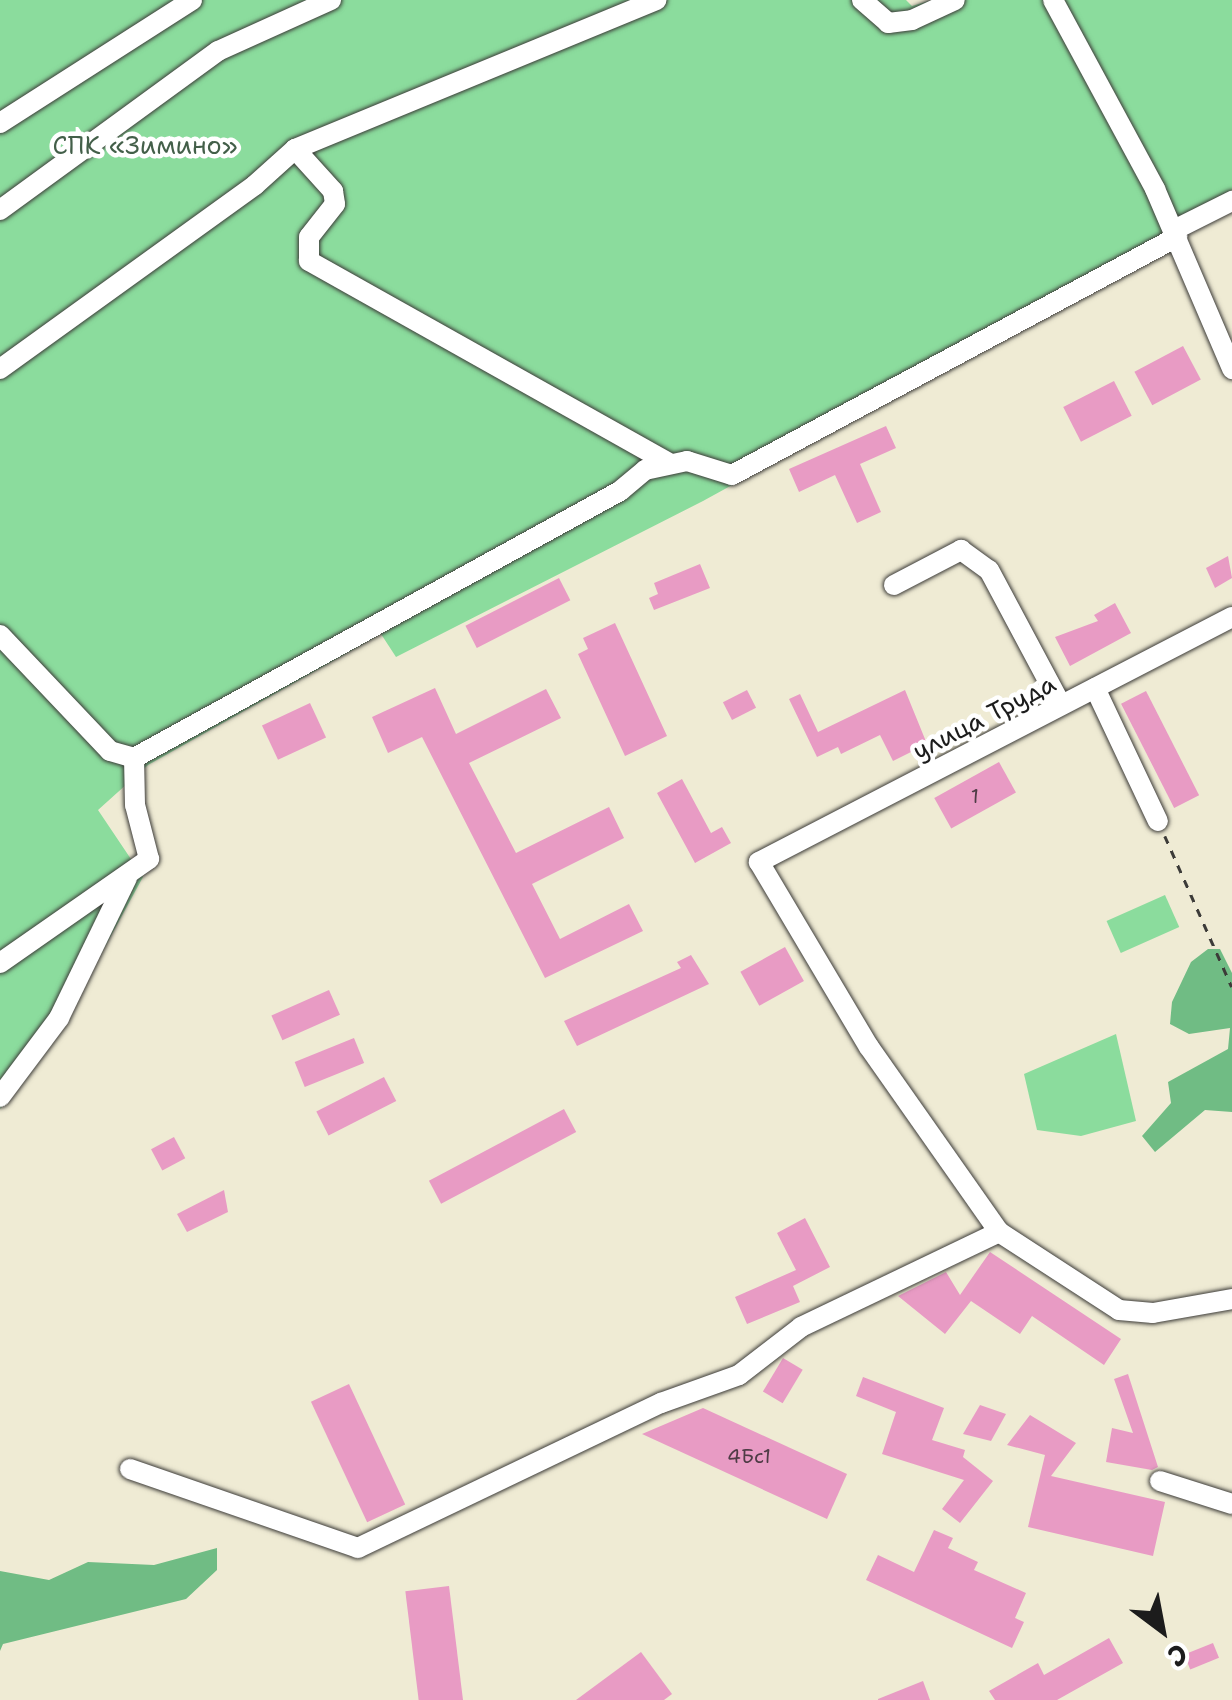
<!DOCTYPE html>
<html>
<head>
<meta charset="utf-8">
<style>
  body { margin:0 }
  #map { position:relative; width:1232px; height:1700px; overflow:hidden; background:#efebd4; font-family:"Shantell Sans",sans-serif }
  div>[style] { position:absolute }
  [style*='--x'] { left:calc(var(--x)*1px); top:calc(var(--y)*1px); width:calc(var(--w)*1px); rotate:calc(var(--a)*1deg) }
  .green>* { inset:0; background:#8bdc9d; transform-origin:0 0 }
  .forest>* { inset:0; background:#70bc84 }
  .building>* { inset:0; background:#e89bc4; transform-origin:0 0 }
  .path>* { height:2.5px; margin-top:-1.25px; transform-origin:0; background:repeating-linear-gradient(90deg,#3c3b38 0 8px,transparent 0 16px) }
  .roads { filter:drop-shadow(0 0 2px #3c3b38) drop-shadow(0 0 2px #3c3b38) }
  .minor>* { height:20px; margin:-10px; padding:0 10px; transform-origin:10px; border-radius:10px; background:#fff }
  span { translate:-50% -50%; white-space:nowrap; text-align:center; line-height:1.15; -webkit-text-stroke:9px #fff; paint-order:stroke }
  .number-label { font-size:20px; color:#4f3c46 }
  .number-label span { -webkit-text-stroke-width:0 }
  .park-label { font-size:25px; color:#435f49 }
  .street-label { font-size:25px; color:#1c1c1c }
  .north { position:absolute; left:1112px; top:1580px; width:100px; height:100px; -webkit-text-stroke:8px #fff; paint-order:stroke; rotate:148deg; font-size:28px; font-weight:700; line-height:40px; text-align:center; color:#1c1c1c }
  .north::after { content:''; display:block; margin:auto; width:35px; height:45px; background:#1c1c1c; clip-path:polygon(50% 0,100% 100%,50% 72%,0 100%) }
</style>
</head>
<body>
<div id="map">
  <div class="green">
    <div style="clip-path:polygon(0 0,906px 0,912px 6px,932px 0,1232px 0,1232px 190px,1181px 217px,1187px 235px,703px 501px,396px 657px,381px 634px,148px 765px,98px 810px,143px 877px,64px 1022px,0 1109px)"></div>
    <div style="left:1165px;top:895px;width:35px;height:64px;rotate:66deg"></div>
    <div style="clip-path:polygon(1116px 1034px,1136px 1121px,1081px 1136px,1037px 1130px,1024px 1074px)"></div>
  </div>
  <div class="forest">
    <div style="clip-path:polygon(1208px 949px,1220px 949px,1232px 973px,1232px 1112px,1205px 1110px,1155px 1152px,1142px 1136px,1171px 1103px,1168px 1082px,1228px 1049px,1230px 1028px,1189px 1034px,1170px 1024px,1172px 1002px,1191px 962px)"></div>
    <div style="clip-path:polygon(217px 1548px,217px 1570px,186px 1599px,3px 1644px,0 1651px,0 1571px,49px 1580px,88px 1562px,154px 1565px)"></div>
  </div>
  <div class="building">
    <div style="left:1183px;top:346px;width:38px;height:55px;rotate:62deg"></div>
    <div style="left:1114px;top:381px;width:39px;height:57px;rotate:63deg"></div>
    <div style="clip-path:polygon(886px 426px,896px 448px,860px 464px,881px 512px,857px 523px,835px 475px,799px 492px,789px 469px)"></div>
    <div style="clip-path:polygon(1228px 556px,1232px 578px,1215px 588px,1206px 568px)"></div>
    <div style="clip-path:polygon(700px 564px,710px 588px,654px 610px,649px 598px,658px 594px,654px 583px)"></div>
    <div style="left:559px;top:578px;width:25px;height:105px;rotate:63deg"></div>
    <div style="clip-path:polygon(1115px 603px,1131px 633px,1070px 666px,1055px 637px,1098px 621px,1094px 615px)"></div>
    <div style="clip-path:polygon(615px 623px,667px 736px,625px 756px,578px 654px,588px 649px,583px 638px)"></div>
    <div style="clip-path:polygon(435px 688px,456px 734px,546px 689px,561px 718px,469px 763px,516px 853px,609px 807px,624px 838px,532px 884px,560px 939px,629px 904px,643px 931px,545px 978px,422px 737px,388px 753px,372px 717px)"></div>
    <div style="left:747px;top:690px;width:20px;height:27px;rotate:63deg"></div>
    <div style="clip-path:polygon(905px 690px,927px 744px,893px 761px,880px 735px,841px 754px,838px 747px,817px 757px,789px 699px,800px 694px,818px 732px)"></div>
    <div style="left:1146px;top:691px;width:117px;height:28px;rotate:63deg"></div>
    <div style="left:310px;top:703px;width:38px;height:53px;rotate:65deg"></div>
    <div style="left:999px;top:762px;width:35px;height:74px;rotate:61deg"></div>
    <div style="clip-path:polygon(682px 779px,711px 833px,722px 827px,731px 843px,695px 863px,657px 793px)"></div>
    <div style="left:785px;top:947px;width:39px;height:51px;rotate:61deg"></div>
    <div style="clip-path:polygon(691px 955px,709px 984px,577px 1046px,564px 1021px,681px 968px,677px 962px)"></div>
    <div style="left:329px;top:990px;width:27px;height:63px;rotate:66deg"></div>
    <div style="left:354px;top:1038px;width:27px;height:64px;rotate:68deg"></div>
    <div style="left:384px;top:1077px;width:27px;height:76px;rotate:63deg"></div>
    <div style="left:564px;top:1109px;width:26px;height:153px;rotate:62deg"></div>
    <div style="left:174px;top:1137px;width:24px;height:26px;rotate:62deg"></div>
    <div style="clip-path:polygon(224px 1190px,228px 1212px,187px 1232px,177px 1214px)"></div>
    <div style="clip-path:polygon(805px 1218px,830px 1267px,793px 1286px,800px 1302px,747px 1324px,735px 1297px,796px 1270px,777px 1233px)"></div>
    <div style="clip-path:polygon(990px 1252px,1121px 1339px,1104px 1365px,1032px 1316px,1020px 1334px,971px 1301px,945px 1334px,898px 1296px,946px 1272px,960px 1295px)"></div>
    <div style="left:783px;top:1358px;width:23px;height:39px;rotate:31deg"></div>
    <div style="clip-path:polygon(1128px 1374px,1158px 1467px,1152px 1470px,1106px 1462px,1112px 1428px,1133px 1433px,1114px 1379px)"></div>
    <div style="clip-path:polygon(863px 1377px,944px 1408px,932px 1440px,965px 1450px,963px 1457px,993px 1481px,960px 1523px,942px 1509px,964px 1480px,882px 1454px,896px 1412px,856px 1396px)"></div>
    <div style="left:349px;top:1384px;width:133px;height:42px;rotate:65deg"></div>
    <div style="clip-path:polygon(980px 1405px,1006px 1414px,991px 1441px,963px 1434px)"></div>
    <div style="clip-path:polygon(703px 1408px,847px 1474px,827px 1519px,642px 1434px)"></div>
    <div style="clip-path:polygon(1030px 1415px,1076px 1443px,1051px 1476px,1165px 1502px,1153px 1556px,1028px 1527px,1045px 1455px,1007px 1445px)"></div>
    <div style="clip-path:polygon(934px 1530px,953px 1538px,948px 1548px,978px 1562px,974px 1570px,1026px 1593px,1015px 1618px,1024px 1622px,1012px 1648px,866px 1580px,878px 1555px,914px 1572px)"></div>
    <div style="left:449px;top:1586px;width:115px;height:44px;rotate:83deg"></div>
    <div style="clip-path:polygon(1109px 1638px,1123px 1663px,1057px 1700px,995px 1700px,989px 1691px,1038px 1663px,1044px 1675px)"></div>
    <div style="left:1213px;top:1643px;width:16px;height:31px;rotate:68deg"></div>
    <div style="clip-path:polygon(641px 1652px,672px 1694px,664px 1700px,576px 1700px)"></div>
    <div style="clip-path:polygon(923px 1681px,930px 1700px,878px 1700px,878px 1699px)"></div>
  </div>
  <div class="path">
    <div style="--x:1165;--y:836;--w:165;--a:66.1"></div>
  </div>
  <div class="roads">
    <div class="minor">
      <div style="--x:862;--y:0;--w:35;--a:41"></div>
      <div style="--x:888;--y:23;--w:24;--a:-7"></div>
      <div style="--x:912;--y:20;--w:47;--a:-24.9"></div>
      <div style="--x:1053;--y:0;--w:215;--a:61.6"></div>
      <div style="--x:1155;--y:189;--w:196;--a:66.8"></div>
      <div style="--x:0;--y:123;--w:228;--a:-32.6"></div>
      <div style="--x:295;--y:149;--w:57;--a:47.9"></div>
      <div style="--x:333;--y:191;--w:13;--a:81"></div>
      <div style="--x:335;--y:204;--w:42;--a:128.2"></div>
      <div style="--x:309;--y:237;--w:24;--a:90"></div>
      <div style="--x:309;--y:261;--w:411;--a:29.3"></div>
      <div style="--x:0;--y:210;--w:270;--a:-36.1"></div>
      <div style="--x:218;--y:51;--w:124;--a:-24.3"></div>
      <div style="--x:1174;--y:230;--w:65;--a:-26.6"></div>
      <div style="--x:0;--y:369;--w:314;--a:-35.8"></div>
      <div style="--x:255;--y:185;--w:54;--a:-42"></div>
      <div style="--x:295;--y:149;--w:391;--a:-22.4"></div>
      <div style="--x:894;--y:585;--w:76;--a:-27.6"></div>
      <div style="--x:961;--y:550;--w:34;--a:36"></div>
      <div style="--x:989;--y:570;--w:153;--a:61.9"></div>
      <div style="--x:1232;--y:617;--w:533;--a:152.62"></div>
      <div style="--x:759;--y:862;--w:215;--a:59.3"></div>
      <div style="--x:869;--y:1047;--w:226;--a:54.9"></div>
      <div style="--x:999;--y:1232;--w:143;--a:33"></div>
      <div style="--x:1119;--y:1310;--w:34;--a:5"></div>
      <div style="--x:1153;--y:1313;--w:80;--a:-10"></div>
      <div style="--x:0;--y:635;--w:160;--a:46.5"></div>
      <div style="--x:110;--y:751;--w:25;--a:16"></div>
      <div style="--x:134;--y:758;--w:555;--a:-28.78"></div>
      <div style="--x:620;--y:491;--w:33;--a:-40"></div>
      <div style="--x:645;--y:470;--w:43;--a:-12.1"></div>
      <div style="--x:687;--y:461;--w:47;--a:17.3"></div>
      <div style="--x:732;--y:475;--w:505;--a:-28.14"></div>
      <div style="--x:1095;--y:688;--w:147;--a:64.7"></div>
      <div style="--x:0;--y:963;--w:182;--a:-34.9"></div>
      <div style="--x:149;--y:859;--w:56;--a:-104.5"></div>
      <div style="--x:135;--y:805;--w:47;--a:-91.2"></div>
      <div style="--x:0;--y:1097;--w:99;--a:-53.2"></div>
      <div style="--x:59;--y:1018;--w:156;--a:-64.1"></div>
      <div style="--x:130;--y:1469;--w:241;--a:19.1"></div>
      <div style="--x:358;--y:1548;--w:336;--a:-25.6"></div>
      <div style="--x:661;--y:1403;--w:83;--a:-19.7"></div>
      <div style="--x:739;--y:1375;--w:78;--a:-37.7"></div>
      <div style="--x:801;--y:1327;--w:220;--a:-25.6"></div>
      <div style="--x:1160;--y:1481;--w:76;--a:17.7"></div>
    </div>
  </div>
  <div class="number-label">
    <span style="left:975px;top:796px">1</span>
    <span style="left:749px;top:1456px">4Бс1</span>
  </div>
  <div class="park-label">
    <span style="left:145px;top:145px">СПК «Зимино»</span>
  </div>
  <div class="street-label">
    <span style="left:984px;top:717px;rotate:-27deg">улица Труда</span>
  </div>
  <div class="north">С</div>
</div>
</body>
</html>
